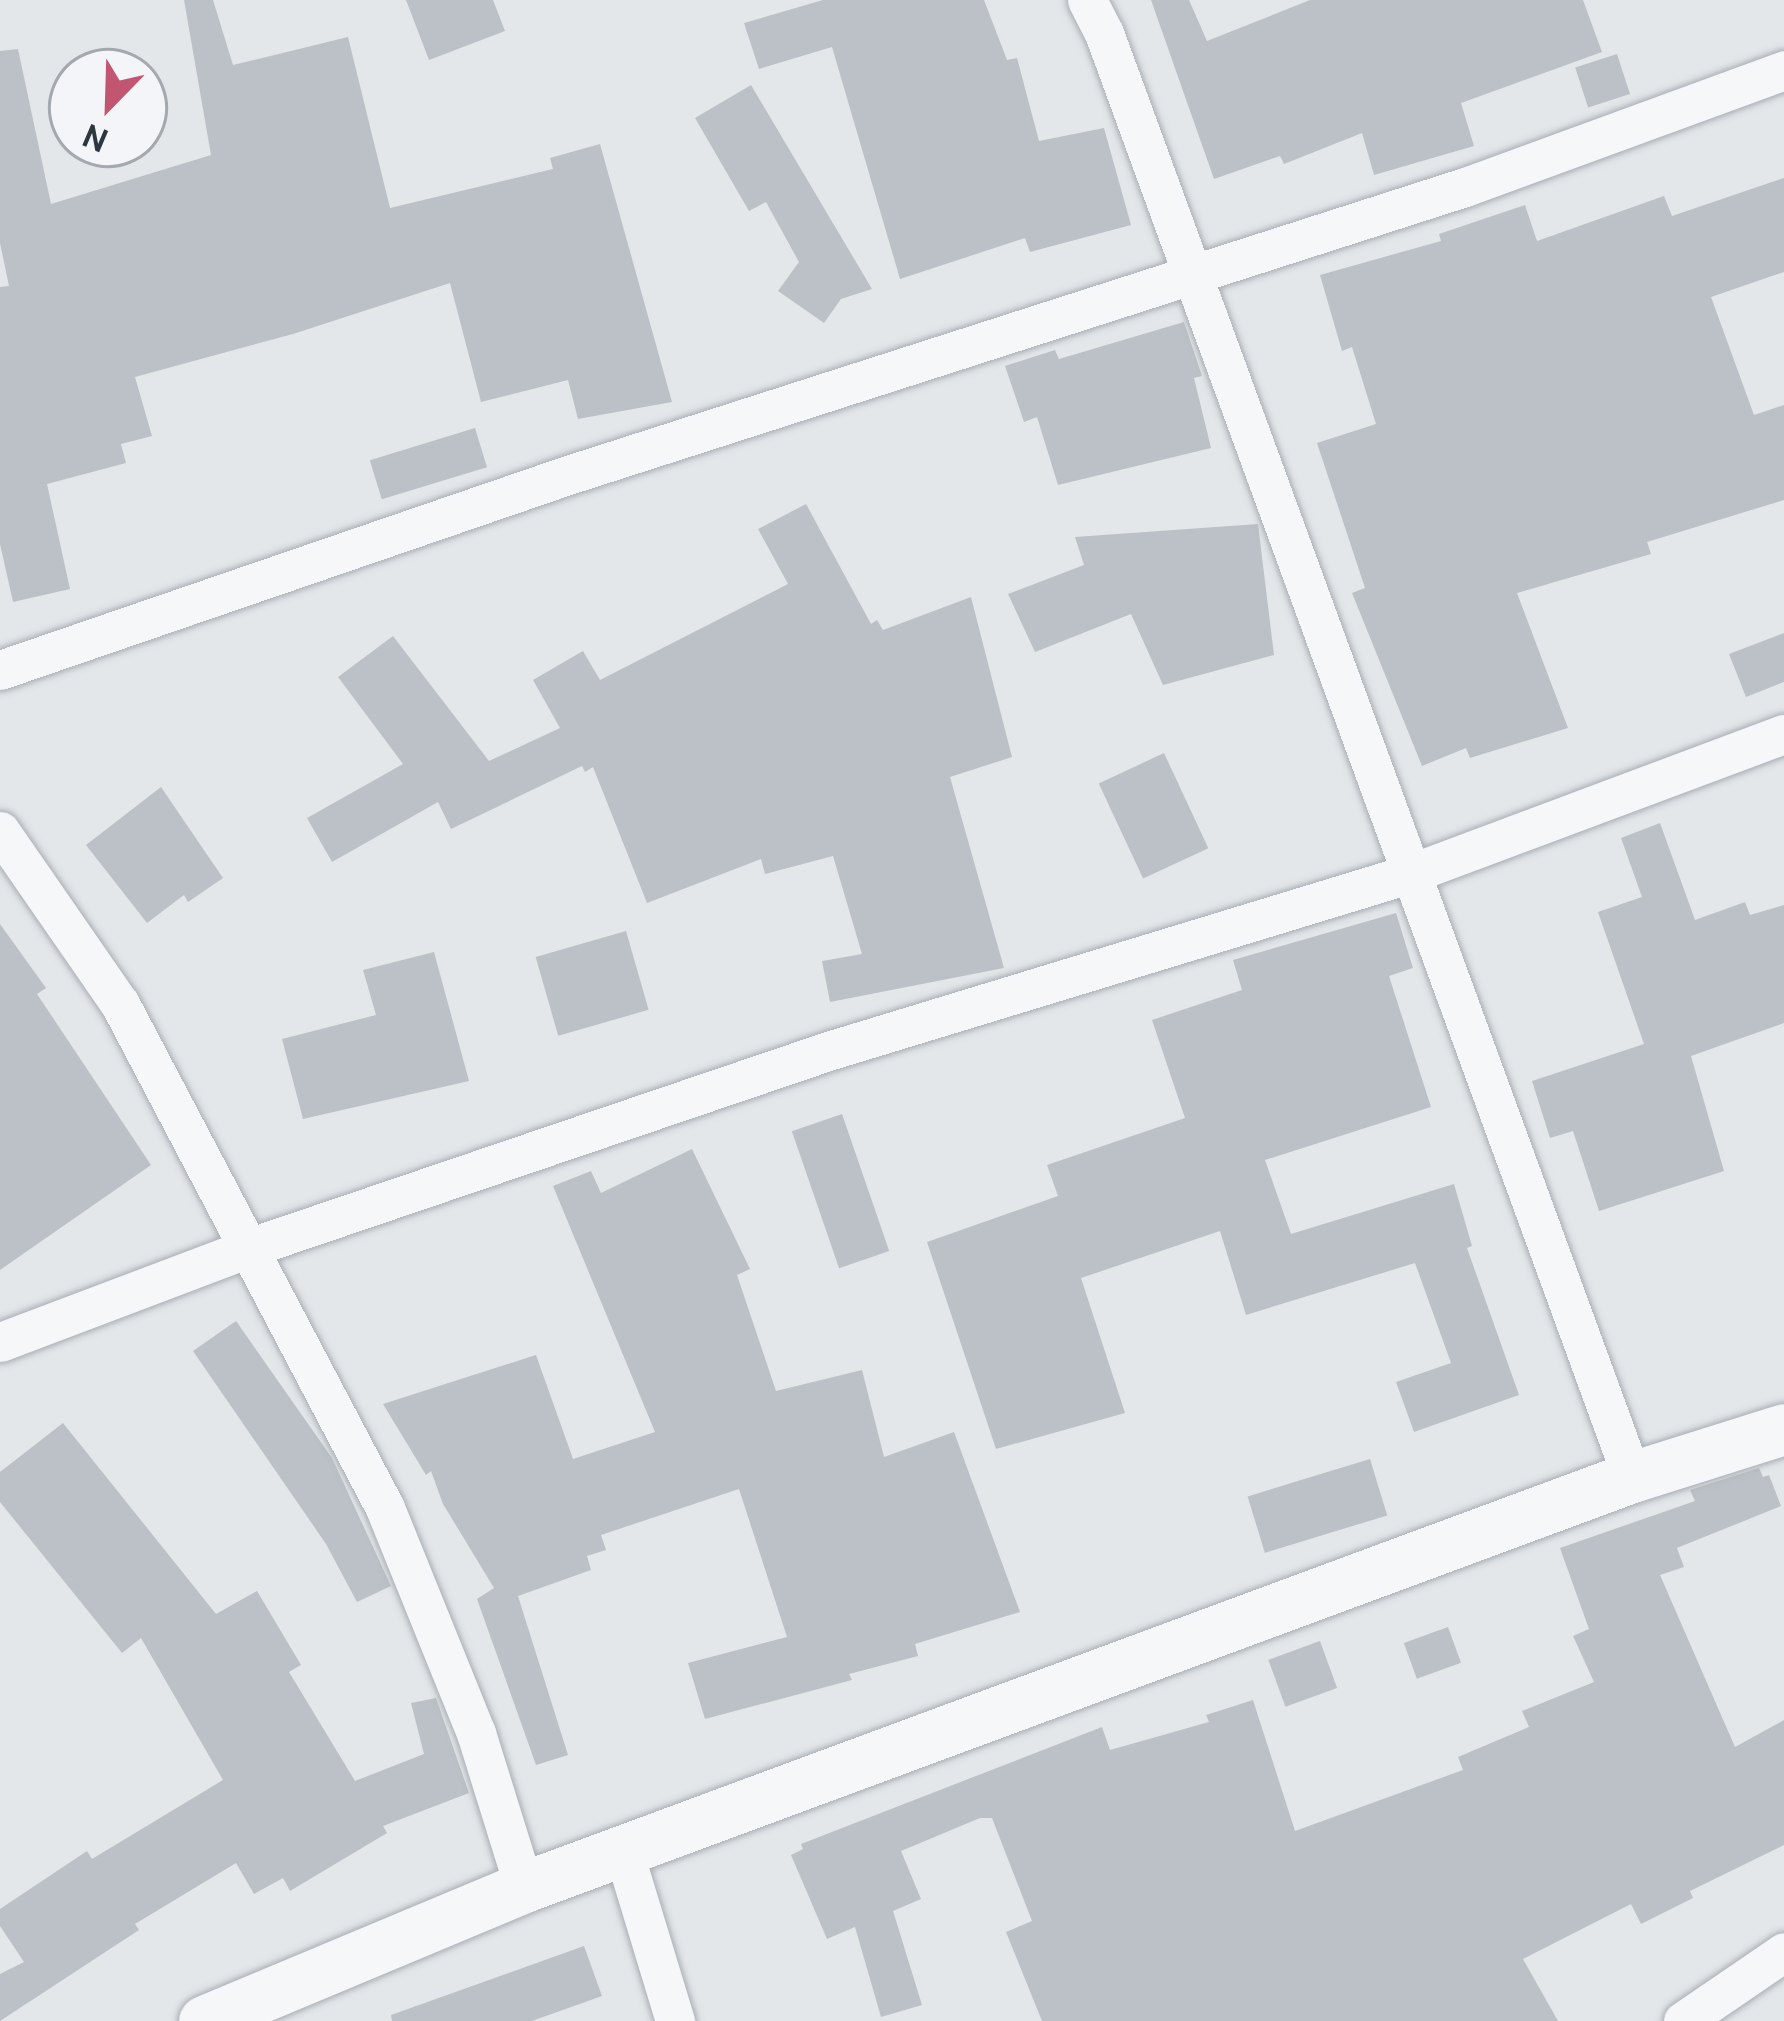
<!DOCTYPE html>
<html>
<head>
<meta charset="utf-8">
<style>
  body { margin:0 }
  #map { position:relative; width:1784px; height:2021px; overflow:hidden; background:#e3e7ea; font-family:Cabin,sans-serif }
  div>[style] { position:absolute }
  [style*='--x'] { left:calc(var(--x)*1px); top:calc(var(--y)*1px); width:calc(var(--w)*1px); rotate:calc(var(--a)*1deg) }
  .building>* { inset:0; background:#bbc1c6; transform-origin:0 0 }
  .roads { filter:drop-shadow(0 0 3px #a9aeb4) drop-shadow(0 0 3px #a9aeb4) }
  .minor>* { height:39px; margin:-19.5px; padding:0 19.5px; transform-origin:19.5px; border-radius:19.5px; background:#f6f7f9 }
  .tertiary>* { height:51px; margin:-25.5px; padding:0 25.5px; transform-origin:25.5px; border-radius:25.5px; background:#f6f7f9 }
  span { translate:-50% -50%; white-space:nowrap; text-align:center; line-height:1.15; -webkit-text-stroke:9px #f3f5f8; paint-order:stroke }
  .north { position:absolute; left:48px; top:48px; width:120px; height:120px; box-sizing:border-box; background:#f3f5f8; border:3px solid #a4a9af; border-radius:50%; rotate:203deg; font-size:33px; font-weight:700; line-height:48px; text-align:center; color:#2d3641 }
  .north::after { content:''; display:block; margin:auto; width:42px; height:54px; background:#c25671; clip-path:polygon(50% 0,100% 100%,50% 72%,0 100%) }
</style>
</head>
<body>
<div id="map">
  <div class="building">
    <div style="clip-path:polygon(184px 0,213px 0,233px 65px,348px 37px,390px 208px,553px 169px,550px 158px,600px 144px,672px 402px,578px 419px,568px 380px,481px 402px,450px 283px,293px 334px,135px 377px,152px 436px,121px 444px,126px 463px,47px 484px,70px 589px,13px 602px,0 544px,0 287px,9px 286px,0 243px,0 51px,18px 49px,51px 204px,211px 155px)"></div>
    <div style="clip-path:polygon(406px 0,493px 0,505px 31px,429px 60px)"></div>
    <div style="clip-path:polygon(823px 0,984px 0,1007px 60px,1017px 58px,1039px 141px,1104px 128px,1131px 225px,1030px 252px,1025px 238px,900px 279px,832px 47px,759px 69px,744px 23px)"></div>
    <div style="clip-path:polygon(1151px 0,1189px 0,1207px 41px,1310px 0,1583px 0,1602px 52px,1461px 103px,1474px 146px,1374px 175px,1362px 133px,1284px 164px,1280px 156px,1214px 179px)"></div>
    <div style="left:1617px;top:54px;width:42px;height:44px;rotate:72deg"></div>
    <div style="clip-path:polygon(751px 85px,872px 289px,841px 299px,824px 323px,778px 291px,799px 262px,766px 202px,749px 211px,695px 118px)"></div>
    <div style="clip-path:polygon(1784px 178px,1784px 272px,1711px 297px,1754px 415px,1784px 405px,1784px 500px,1647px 542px,1651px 554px,1517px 593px,1568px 728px,1470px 758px,1466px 748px,1422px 766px,1352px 593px,1365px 588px,1317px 443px,1376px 424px,1352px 347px,1342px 351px,1320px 275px,1441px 241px,1439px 234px,1525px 205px,1537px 241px,1664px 196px,1672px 216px)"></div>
    <div style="clip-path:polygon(1184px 322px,1202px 376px,1194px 378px,1211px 448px,1058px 485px,1037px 417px,1024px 422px,1005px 366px,1055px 350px,1059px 359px)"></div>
    <div style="left:475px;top:428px;width:41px;height:110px;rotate:73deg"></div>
    <div style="clip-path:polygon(806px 504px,871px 624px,877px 620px,883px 630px,971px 597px,1012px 757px,950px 777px,1004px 968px,830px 1002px,822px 961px,862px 954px,833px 856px,765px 874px,761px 859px,647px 903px,593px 767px,585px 772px,582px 766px,451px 829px,438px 802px,332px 862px,307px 818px,403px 764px,338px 677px,393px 636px,489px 761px,560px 728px,533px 680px,583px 651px,600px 680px,788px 584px,758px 529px)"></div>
    <div style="clip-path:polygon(1258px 524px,1274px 655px,1163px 685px,1131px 614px,1035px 652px,1008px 594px,1084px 565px,1075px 537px)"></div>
    <div style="clip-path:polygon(1784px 633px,1784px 682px,1746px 697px,1729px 654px)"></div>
    <div style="left:1164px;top:753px;width:105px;height:72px;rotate:65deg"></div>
    <div style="clip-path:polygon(161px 787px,223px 878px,188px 902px,184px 895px,147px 923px,86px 845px)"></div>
    <div style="clip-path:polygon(1660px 823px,1695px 920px,1745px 902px,1750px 915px,1784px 905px,1784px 1023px,1691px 1056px,1724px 1171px,1599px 1211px,1573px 1131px,1550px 1138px,1532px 1081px,1644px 1044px,1598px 912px,1642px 897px,1621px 838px)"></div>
    <div style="clip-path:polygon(1396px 913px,1413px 968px,1389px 976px,1431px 1107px,1265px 1160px,1291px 1234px,1454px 1184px,1472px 1246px,1467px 1248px,1519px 1395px,1414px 1432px,1396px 1382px,1451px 1363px,1415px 1263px,1246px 1315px,1220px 1231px,1081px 1278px,1125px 1413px,996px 1449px,927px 1242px,1058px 1196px,1047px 1165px,1185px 1118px,1152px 1020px,1242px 990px,1233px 960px)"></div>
    <div style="clip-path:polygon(0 924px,46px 988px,37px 994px,151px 1165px,0 1270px)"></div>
    <div style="left:626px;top:931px;width:82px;height:94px;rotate:74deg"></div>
    <div style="clip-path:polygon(434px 952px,469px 1081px,303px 1119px,282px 1039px,376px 1015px,363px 970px)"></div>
    <div style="left:842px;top:1114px;width:145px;height:53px;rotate:71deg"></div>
    <div style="clip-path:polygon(692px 1149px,750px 1269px,737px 1275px,776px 1391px,862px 1370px,884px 1457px,954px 1432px,1020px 1612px,915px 1644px,918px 1656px,849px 1674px,852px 1680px,705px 1719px,688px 1663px,787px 1637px,739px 1489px,601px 1535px,606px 1550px,587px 1556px,591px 1570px,518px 1596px,568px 1755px,536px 1765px,477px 1599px,494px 1588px,443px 1504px,431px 1471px,426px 1475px,383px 1404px,536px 1355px,573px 1459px,655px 1432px,553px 1186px,591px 1171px,601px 1193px)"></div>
    <div style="clip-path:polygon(236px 1321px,332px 1458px,391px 1586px,357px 1602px,326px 1544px,193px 1351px)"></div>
    <div style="clip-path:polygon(63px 1423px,216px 1614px,257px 1591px,301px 1665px,289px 1672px,355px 1781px,424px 1754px,411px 1703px,436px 1698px,469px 1793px,383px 1826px,387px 1833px,290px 1891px,283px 1878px,254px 1894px,236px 1863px,135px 1924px,139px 1930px,0 2021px,0 1974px,24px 1962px,0 1926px,0 1909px,87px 1851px,92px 1859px,223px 1780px,141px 1638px,122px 1653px,0 1502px,0 1472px)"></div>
    <div style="left:1370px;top:1459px;width:59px;height:128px;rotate:73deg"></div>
    <div style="clip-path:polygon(1759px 1468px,1763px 1477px,1769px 1475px,1781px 1506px,1677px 1548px,1684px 1567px,1660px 1575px,1735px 1747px,1784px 1720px,1784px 1845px,1690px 1891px,1693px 1898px,1641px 1924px,1631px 1904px,1523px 1959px,1558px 2021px,1042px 2021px,1006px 1932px,1032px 1921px,992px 1818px,980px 1818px,901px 1851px,921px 1899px,893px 1911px,922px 2005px,881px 2017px,855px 1927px,827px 1939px,791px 1855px,803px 1849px,801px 1844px,1102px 1727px,1110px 1750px,1209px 1722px,1206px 1715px,1253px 1700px,1295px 1831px,1463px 1770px,1458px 1757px,1529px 1727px,1522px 1711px,1594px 1682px,1573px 1636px,1589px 1629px,1560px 1548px,1695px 1501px,1690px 1490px)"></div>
    <div style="left:1448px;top:1627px;width:38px;height:47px;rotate:70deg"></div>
    <div style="left:1320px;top:1641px;width:50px;height:55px;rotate:70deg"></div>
    <div style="clip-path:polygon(584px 1946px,602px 1996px,532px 2021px,392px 2021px,391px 2015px)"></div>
  </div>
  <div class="roads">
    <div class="minor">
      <div style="--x:1087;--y:0;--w:37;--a:63"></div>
      <div style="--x:1104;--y:33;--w:1538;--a:69.92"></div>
      <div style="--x:0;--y:670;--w:601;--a:-18.95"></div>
      <div style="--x:568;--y:475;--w:942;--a:-17.8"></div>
      <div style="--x:1465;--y:187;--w:340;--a:-20.1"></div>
      <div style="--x:0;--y:831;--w:211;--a:55.3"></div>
      <div style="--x:120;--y:1004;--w:569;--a:62.26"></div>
      <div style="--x:385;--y:1508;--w:243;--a:68"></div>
      <div style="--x:476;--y:1733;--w:161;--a:72.7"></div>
      <div style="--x:0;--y:1342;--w:268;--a:-20.7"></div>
      <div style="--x:251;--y:1247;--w:609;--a:-18.76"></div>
      <div style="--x:828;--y:1051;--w:611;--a:-16.95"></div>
      <div style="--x:1412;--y:873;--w:397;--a:-20.5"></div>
      <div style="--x:624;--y:1853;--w:176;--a:73.1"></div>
      <div style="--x:1683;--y:2021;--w:122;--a:-34.3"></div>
    </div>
    <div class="tertiary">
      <div style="--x:204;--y:2021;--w:347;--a:-22.7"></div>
      <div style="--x:524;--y:1887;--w:1181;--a:-20.31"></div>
      <div style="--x:1632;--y:1477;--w:159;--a:-17.5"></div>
    </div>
  </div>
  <div class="north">N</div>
</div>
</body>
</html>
